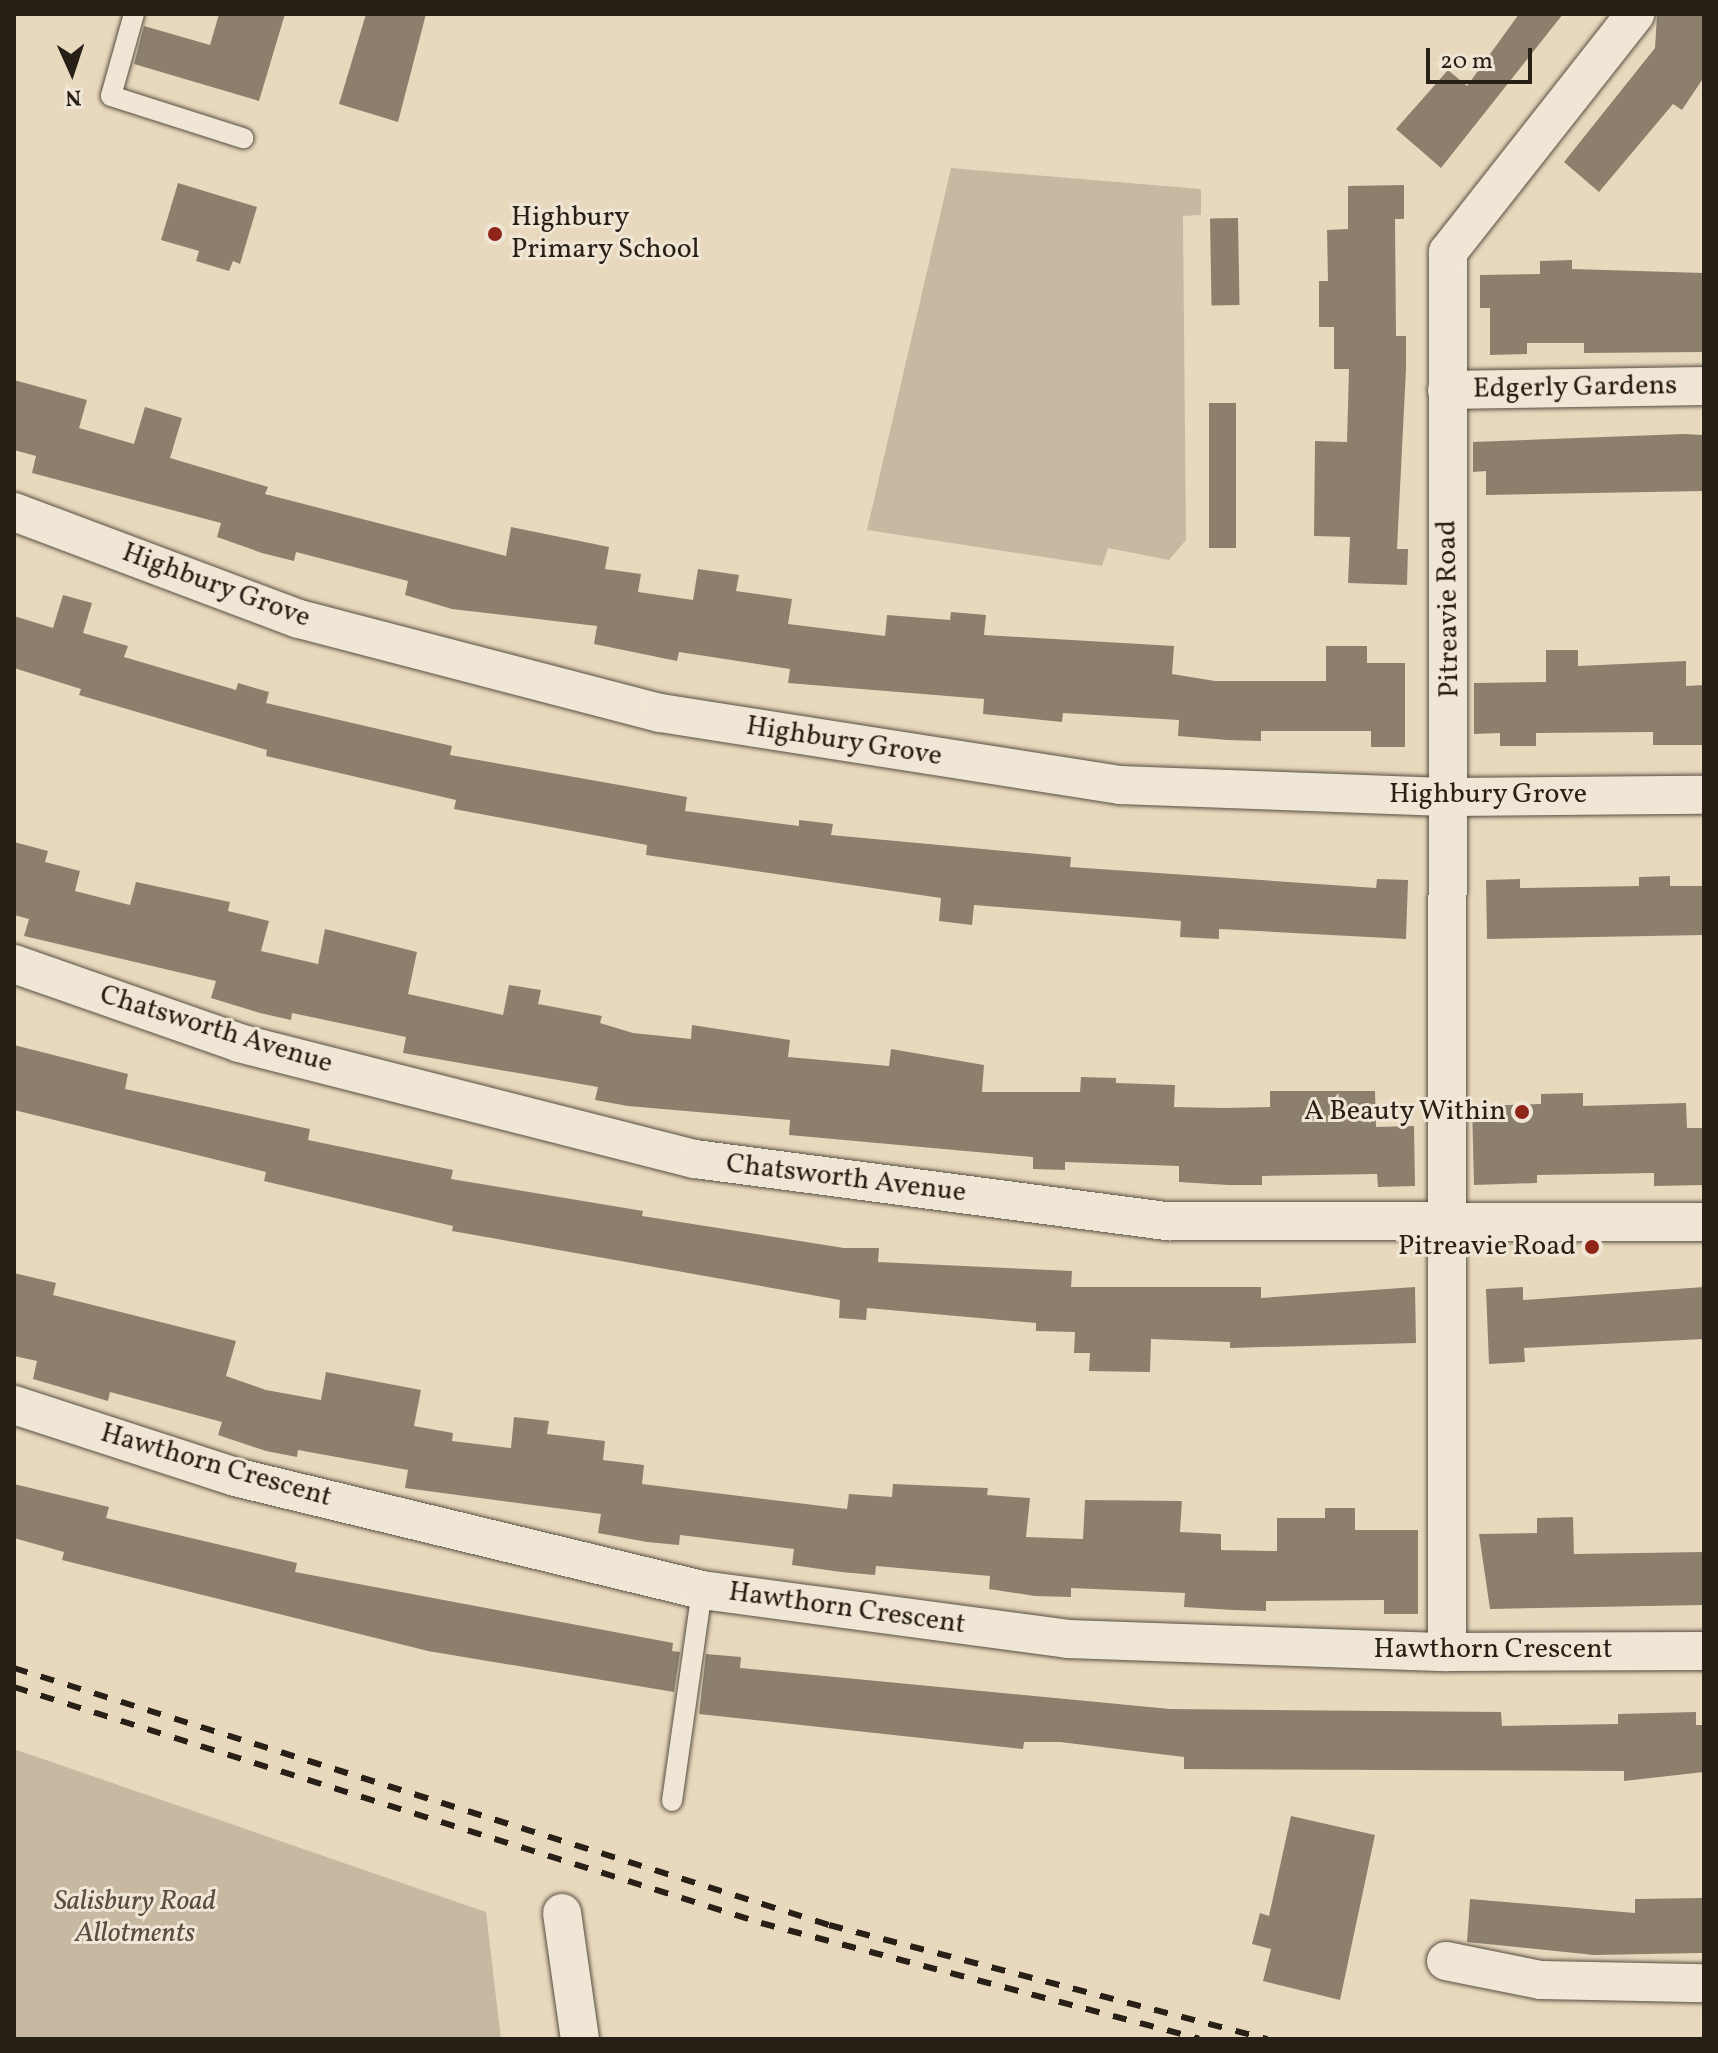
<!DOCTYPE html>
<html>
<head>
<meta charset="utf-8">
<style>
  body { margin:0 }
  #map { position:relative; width:1718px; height:2053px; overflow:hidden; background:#e8d9be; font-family:Vollkorn,serif }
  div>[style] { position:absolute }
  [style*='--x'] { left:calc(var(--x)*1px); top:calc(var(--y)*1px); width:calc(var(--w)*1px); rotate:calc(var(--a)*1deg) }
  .green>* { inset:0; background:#c7b9a1 }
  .building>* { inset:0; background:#8c806d; transform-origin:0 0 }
  .roads { filter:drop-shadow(0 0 2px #584e40) drop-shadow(0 0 2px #584e40) }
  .service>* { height:20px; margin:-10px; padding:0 10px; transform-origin:10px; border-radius:10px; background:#f0e6d5 }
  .minor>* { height:38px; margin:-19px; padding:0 19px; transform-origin:19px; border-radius:19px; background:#f0e6d5 }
  .rail>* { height:6px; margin-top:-3px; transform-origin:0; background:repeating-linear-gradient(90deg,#281f16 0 14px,transparent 0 28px) }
  .dots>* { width:22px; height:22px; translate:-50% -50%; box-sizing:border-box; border:4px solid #f0e6d5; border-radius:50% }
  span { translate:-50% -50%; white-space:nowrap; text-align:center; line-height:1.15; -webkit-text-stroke:6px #f0e6d5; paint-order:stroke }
  .poi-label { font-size:28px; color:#281f16 }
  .left { translate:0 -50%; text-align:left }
  .right { translate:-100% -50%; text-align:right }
  .street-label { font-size:28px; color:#281f16 }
  .park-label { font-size:28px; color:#584d40; font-style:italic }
  .frame { position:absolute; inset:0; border:16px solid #281f16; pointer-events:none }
  .north { position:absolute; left:32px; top:32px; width:80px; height:80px; -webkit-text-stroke:6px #f0e6d5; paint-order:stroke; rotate:177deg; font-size:22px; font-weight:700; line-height:32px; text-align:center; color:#281f16 }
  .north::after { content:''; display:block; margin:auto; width:28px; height:36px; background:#281f16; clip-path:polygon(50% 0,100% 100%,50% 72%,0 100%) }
  .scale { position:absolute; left:1426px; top:48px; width:106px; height:36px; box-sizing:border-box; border:4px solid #281f16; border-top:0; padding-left:10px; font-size:24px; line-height:28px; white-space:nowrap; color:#281f16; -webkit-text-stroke:6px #f0e6d5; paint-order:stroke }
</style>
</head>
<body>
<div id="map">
  <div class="green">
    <div style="clip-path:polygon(951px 168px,1201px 189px,1201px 215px,1183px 216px,1186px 540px,1169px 560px,1108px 548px,1102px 566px,867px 530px)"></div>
    <div style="clip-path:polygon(14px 1749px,486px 1912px,501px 2039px,14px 2039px)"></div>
  </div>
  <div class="building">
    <div style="clip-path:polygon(219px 14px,285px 14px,259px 101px,134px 64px,144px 26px,210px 45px)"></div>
    <div style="clip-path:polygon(366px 14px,426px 14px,398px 122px,339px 104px)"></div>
    <div style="clip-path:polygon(1519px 14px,1563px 14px,1441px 168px,1396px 129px,1448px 70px,1467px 86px)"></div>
    <div style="clip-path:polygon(1657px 15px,1704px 16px,1704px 77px,1682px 110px,1673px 104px,1599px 192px,1564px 162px,1655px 48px)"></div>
    <div style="clip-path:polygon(178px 183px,257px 207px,240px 264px,233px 261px,229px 271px,196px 261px,199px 251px,161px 240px)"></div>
    <div style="clip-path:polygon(1404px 185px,1404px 219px,1395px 219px,1396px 336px,1406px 336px,1406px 369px,1397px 549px,1408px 549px,1407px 585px,1348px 583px,1350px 537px,1314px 536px,1315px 441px,1347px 442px,1349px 369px,1334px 369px,1334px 327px,1319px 327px,1319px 281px,1328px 281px,1327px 230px,1348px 229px,1348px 186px)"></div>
    <div style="left:1238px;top:218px;width:87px;height:28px;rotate:89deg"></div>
    <div style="clip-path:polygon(1572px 260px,1572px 269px,1704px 273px,1704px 352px,1584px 353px,1584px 343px,1527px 343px,1527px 354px,1490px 355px,1490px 308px,1480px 308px,1480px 275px,1540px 274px,1540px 261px)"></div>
    <div style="clip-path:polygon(14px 380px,87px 400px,79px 428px,134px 444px,145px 407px,182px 418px,170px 458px,268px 487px,265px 494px,506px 556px,511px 527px,609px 547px,605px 569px,641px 574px,638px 592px,693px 600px,698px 569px,739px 575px,736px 591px,792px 599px,788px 624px,885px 636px,887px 615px,950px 620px,951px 612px,986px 615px,984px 635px,1174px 646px,1172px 674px,1215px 681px,1326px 681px,1326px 646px,1367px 646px,1367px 663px,1405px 663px,1405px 747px,1371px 747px,1371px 731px,1261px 731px,1261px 741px,1228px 740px,1178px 736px,1179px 720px,1063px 713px,1062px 722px,983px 714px,984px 699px,788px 683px,790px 669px,679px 652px,677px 661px,594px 644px,597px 626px,452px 609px,405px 595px,408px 581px,296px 552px,294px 561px,262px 553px,217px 537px,221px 523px,32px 473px,36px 456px,14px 450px)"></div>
    <div style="left:1209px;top:403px;width:27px;height:145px"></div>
    <div style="clip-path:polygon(1683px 434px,1704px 435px,1704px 491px,1486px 495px,1486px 471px,1473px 472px,1473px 442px)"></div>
    <div style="clip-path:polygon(63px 595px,92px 603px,83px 633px,128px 646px,124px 657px,236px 690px,238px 683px,269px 692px,266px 703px,452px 746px,450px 755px,687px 797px,685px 811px,799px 826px,799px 820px,833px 824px,831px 835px,1071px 857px,1070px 867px,1376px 888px,1377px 879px,1408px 880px,1406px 939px,1219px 929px,1219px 939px,1180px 937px,1181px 921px,974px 905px,972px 925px,939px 921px,941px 898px,646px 855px,647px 845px,454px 809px,456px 800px,266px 756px,267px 750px,79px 695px,81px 689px,14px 668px,14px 616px,53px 628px)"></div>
    <div style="clip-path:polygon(1546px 650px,1578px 650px,1578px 666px,1686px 661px,1686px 686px,1704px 685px,1704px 745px,1653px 745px,1653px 732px,1536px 733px,1536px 746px,1500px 746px,1500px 733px,1474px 734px,1474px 683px,1546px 682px)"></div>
    <div style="clip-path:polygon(14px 842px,48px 851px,45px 862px,80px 871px,75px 891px,130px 905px,136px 882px,230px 902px,228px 911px,269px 921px,261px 951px,318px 964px,325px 929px,417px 952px,408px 994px,503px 1015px,509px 985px,541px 990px,538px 1004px,602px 1016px,600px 1023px,633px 1033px,691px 1039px,692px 1025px,790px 1040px,788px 1057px,889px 1066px,891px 1049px,984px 1065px,982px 1092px,1080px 1092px,1081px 1077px,1116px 1078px,1116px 1083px,1175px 1085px,1174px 1107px,1225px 1108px,1270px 1107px,1270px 1091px,1375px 1091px,1376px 1127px,1414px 1126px,1415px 1186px,1378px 1187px,1377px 1174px,1262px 1176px,1262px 1185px,1228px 1185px,1179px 1182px,1179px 1166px,1065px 1162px,1065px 1170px,1033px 1169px,1033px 1157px,789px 1135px,790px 1120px,628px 1106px,595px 1100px,598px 1087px,403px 1053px,406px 1037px,292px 1013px,291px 1020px,260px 1013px,211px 998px,216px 981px,24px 936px,29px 919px,14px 915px)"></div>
    <div style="clip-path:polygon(1670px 876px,1670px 886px,1704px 886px,1704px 935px,1487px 939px,1486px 880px,1520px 879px,1520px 888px,1639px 886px,1639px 877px)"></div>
    <div style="clip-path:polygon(14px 1045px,128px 1074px,125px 1089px,310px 1129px,308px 1140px,453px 1170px,451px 1179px,643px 1211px,642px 1216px,844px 1248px,879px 1248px,878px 1262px,1072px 1271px,1071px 1287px,1261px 1287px,1261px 1298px,1415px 1287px,1416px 1343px,1230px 1348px,1230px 1342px,1151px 1339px,1150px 1372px,1089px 1371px,1090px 1353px,1074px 1353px,1075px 1332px,1036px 1331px,1036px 1323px,867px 1308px,866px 1320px,839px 1318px,840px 1300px,452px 1231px,453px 1226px,264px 1181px,266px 1172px,14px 1110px)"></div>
    <div style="clip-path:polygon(1583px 1093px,1583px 1106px,1686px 1103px,1687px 1128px,1704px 1128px,1704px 1185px,1654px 1186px,1654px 1173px,1537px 1175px,1537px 1183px,1474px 1185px,1472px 1106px,1541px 1104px,1541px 1094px)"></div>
    <div style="clip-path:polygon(14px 1273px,56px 1283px,53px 1295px,236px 1341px,226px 1376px,266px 1390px,321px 1400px,326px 1372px,421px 1390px,414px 1426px,453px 1433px,452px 1441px,511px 1448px,514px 1417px,549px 1421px,547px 1434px,605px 1441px,603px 1460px,644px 1465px,642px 1484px,847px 1509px,849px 1494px,892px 1497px,893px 1484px,988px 1488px,987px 1495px,1030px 1498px,1026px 1537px,1083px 1539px,1085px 1500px,1182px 1501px,1180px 1532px,1221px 1534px,1221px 1550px,1277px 1551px,1277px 1518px,1325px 1518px,1325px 1508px,1355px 1508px,1355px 1530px,1418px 1530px,1418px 1614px,1384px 1614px,1384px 1600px,1266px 1601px,1266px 1611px,1233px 1610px,1184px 1607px,1185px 1593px,1071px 1588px,1071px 1597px,1035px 1596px,989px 1589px,990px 1576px,876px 1566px,875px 1575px,841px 1572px,792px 1565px,794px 1549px,680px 1535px,679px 1545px,647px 1542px,598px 1533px,601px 1514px,405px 1488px,408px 1470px,298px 1450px,297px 1457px,266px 1451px,218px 1435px,222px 1422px,110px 1392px,108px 1401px,33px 1379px,37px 1361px,14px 1356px)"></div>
    <div style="clip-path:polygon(1523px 1287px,1523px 1300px,1704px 1287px,1704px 1339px,1524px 1348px,1525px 1362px,1489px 1364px,1486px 1289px)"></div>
    <div style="clip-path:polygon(14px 1484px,109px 1507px,106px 1518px,297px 1563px,295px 1572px,673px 1643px,672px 1651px,680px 1652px,674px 1692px,428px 1651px,62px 1560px,64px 1552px,14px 1538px)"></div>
    <div style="clip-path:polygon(1573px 1517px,1574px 1554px,1704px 1552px,1704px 1605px,1490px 1609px,1479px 1534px,1537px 1533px,1537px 1518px)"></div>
    <div style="clip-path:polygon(706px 1654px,741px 1657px,740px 1668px,1170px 1709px,1501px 1712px,1502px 1726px,1618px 1724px,1618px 1714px,1696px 1712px,1696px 1725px,1704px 1725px,1704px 1772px,1624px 1781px,1624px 1771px,1184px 1769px,1184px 1757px,1060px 1742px,1024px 1742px,1023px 1749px,699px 1714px)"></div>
    <div style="clip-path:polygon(1291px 1816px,1375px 1835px,1340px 2000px,1263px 1981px,1271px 1949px,1252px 1944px,1260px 1913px,1269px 1916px)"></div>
    <div style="clip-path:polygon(1702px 1898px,1702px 1953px,1594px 1955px,1467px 1942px,1470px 1899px,1635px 1913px,1635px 1899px)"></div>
  </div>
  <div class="roads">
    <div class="service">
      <div style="--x:134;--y:14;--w:85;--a:105.7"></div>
      <div style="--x:111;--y:96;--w:139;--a:17.7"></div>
      <div style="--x:672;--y:1801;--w:213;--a:-81.9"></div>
    </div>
    <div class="minor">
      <div style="--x:1447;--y:390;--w:257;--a:-0.9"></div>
      <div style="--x:14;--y:512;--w:304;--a:20.6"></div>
      <div style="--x:299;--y:619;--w:373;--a:14.6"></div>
      <div style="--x:660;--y:713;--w:466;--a:8.9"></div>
      <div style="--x:1120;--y:785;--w:332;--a:2.1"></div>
      <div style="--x:1452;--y:797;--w:252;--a:-0.5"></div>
      <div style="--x:14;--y:964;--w:238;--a:19.3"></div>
      <div style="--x:239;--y:1043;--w:471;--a:14.3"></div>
      <div style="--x:695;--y:1159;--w:478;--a:7.5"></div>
      <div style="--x:1169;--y:1221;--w:535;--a:0.11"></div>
      <div style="--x:14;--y:1405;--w:232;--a:18"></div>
      <div style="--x:235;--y:1477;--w:480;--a:13.6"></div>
      <div style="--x:702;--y:1590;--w:369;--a:7.6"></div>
      <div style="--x:1068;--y:1639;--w:379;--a:2"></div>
      <div style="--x:1447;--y:1652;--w:257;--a:-0.2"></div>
      <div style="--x:1447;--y:1652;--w:1400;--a:-89.96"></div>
      <div style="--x:1448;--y:252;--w:303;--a:-51.8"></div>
      <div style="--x:562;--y:1913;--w:127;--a:81.9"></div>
      <div style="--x:1446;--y:1961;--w:97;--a:11.3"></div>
      <div style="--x:1541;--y:1980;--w:163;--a:1.1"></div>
    </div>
  </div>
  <div class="rail">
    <div style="--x:14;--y:1668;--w:855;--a:17.5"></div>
    <div style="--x:829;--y:1925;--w:453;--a:14.6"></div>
    <div style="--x:14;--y:1687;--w:783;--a:17.53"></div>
    <div style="--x:761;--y:1923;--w:453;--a:14.8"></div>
  </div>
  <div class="dots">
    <div style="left:495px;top:234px;background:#8f2418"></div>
    <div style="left:1522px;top:1112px;background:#8f2418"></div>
    <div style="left:1592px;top:1247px;background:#8f2418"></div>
  </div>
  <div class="poi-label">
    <span class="left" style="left:511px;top:234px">Highbury<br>Primary School</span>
    <span class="right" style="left:1506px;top:1112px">A Beauty Within</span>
    <span class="right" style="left:1576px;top:1247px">Pitreavie Road</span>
  </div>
  <div class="street-label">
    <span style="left:1575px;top:388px;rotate:-1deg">Edgerly Gardens</span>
    <span style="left:216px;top:586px;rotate:20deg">Highbury Grove</span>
    <span style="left:1449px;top:609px;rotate:-91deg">Pitreavie Road</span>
    <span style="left:844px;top:742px;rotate:9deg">Highbury Grove</span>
    <span style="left:1488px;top:795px">Highbury Grove</span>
    <span style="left:216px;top:1030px;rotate:17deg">Chatsworth Avenue</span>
    <span style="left:846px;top:1179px;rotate:7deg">Chatsworth Avenue</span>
    <span style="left:216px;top:1466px;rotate:16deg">Hawthorn Crescent</span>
    <span style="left:847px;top:1609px;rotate:8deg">Hawthorn Crescent</span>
    <span style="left:1493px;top:1650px">Hawthorn Crescent</span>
  </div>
  <div class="park-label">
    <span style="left:135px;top:1918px">Salisbury Road<br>Allotments</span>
  </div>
  <div class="frame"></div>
  <div class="north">N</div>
  <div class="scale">20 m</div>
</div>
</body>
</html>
